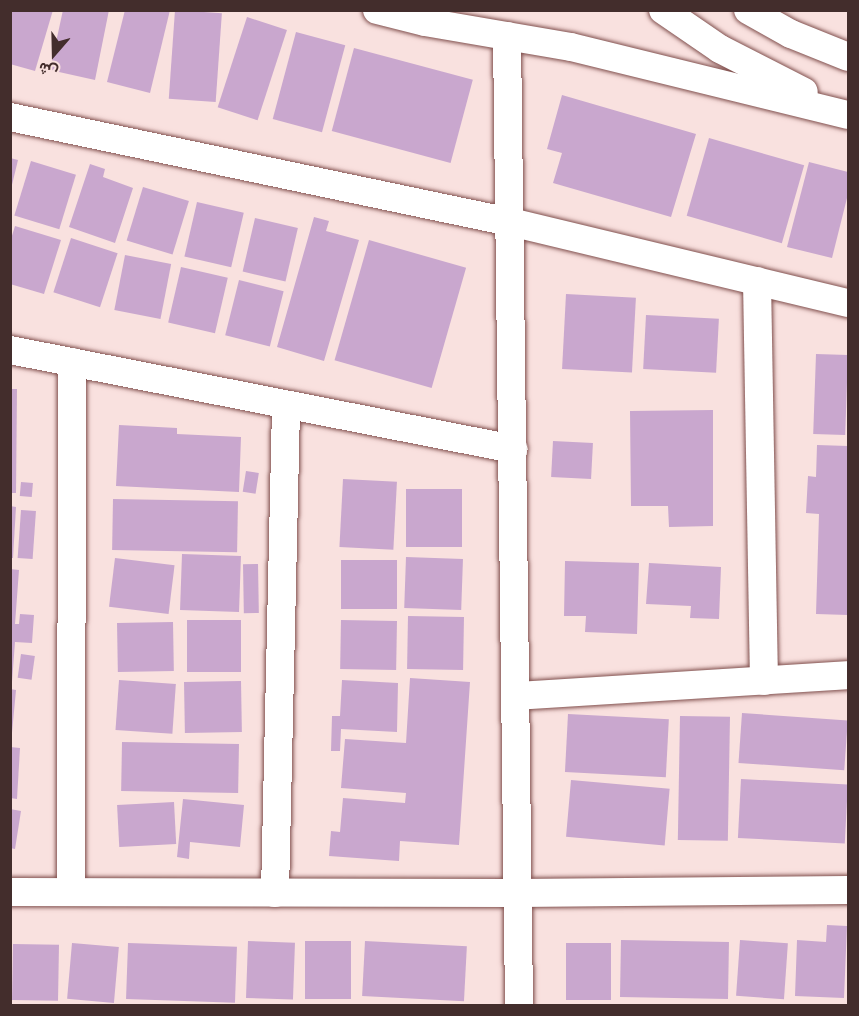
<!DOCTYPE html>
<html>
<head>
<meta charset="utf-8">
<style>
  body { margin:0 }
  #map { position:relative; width:859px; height:1016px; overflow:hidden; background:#f9e1df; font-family:"Asap Condensed",Vazirmatn,sans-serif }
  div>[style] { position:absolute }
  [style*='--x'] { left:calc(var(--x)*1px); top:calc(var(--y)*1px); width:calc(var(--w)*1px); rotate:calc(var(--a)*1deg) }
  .building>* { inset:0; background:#c9a7ce; transform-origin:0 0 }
  .roads { filter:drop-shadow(0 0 2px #81504e) drop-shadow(0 0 2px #81504e) }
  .minor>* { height:28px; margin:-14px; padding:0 14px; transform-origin:14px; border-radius:14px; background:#fff }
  span { translate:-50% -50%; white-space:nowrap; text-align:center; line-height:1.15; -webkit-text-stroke:4.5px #f9e1df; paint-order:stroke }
  .frame { position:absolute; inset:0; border:12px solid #432d2c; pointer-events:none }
  .north { position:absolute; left:24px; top:24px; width:60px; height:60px; -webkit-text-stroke:4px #f9e1df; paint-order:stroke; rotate:200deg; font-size:16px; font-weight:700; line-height:24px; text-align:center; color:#432d2c }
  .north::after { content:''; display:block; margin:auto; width:21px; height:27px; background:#432d2c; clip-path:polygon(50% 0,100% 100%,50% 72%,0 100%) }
</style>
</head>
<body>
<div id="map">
  <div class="building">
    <div style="clip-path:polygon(10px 10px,53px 10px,35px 71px,10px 64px)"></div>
    <div style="clip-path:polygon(63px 10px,109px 10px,95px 80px,50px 70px)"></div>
    <div style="clip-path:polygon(125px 10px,170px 10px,150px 93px,107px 82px)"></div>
    <div style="left:175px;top:10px;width:47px;height:89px;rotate:4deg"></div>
    <div style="left:247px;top:17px;width:42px;height:95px;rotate:18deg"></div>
    <div style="left:296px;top:32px;width:51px;height:90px;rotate:15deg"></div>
    <div style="left:354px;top:48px;width:123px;height:86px;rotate:15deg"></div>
    <div style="clip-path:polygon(562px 95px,696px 134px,671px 217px,553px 183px,562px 153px,547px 149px)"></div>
    <div style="left:709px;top:138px;width:99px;height:81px;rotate:16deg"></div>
    <div style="clip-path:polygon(10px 158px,18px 160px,11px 189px,10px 189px)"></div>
    <div style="left:31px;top:161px;width:47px;height:57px;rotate:17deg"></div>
    <div style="clip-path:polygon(809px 162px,848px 172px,848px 194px,832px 258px,787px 247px)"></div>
    <div style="clip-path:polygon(90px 164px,105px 169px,103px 177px,133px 188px,115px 243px,69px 227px)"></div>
    <div style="left:143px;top:187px;width:48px;height:56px;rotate:17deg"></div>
    <div style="left:197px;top:202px;width:48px;height:56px;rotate:13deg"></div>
    <div style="clip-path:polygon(314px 217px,329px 221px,326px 231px,359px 240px,324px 361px,277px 347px)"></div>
    <div style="left:255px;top:218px;width:44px;height:55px;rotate:13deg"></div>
    <div style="clip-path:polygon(15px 226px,61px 240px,44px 294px,10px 284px,10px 242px)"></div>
    <div style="left:71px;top:238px;width:49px;height:57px;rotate:18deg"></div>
    <div style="left:369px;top:240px;width:101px;height:125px;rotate:16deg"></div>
    <div style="left:125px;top:255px;width:47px;height:56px;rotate:11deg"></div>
    <div style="left:181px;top:267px;width:48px;height:57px;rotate:13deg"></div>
    <div style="left:239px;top:280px;width:46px;height:57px;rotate:14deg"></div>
    <div style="left:566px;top:294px;width:70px;height:75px;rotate:3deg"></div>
    <div style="left:646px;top:315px;width:73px;height:54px;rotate:3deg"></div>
    <div style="left:816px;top:354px;width:32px;height:80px;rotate:2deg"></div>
    <div style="clip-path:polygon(10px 389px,17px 389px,16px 493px,10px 493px)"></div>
    <div style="clip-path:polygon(713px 410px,713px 526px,669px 527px,668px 506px,631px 506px,630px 411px)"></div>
    <div style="clip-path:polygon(119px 425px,177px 428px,177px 434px,241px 437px,239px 492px,116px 486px)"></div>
    <div style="left:553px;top:441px;width:40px;height:36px;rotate:3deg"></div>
    <div style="clip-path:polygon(817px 445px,848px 446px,848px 615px,816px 614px,819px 514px,806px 513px,808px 476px,816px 477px)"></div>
    <div style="left:246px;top:471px;width:13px;height:21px;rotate:9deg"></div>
    <div style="left:343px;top:479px;width:54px;height:68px;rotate:3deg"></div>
    <div style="left:21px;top:482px;width:12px;height:14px;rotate:5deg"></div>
    <div style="left:406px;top:489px;width:56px;height:58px"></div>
    <div style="left:113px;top:499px;width:125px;height:51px;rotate:1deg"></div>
    <div style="clip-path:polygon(10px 506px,16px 507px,13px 558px,10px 558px)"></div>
    <div style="left:21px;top:510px;width:15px;height:48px;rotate:4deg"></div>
    <div style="left:182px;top:554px;width:59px;height:56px;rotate:2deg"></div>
    <div style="left:406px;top:557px;width:57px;height:51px;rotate:2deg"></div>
    <div style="left:115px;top:558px;width:60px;height:49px;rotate:7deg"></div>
    <div style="left:341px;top:560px;width:56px;height:49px"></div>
    <div style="clip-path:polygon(565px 561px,639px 563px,637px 634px,585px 632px,586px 616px,564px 616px)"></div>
    <div style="clip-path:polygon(649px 563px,721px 567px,719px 619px,690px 618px,691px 606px,646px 604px)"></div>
    <div style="left:258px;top:564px;width:49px;height:15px;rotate:89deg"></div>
    <div style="clip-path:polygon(10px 569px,19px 570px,15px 624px,19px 624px,20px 614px,34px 615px,32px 643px,15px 642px,12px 682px)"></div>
    <div style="left:408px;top:616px;width:56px;height:53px;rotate:1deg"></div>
    <div style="left:187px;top:620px;width:54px;height:52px"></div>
    <div style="left:341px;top:620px;width:56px;height:49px;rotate:1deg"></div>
    <div style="left:173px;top:622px;width:49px;height:56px;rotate:89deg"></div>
    <div style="left:21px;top:654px;width:14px;height:24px;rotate:8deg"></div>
    <div style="clip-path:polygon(410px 678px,470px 682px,459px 845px,400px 841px,399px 861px,329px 856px,331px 831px,340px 832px,343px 798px,405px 803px,406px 793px,341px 788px,345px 739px,406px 743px)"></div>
    <div style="left:119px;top:680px;width:57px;height:50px;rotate:4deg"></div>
    <div style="clip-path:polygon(342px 680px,398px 683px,397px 732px,341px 729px,340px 751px,331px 751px,332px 716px,340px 716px)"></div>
    <div style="left:241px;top:681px;width:51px;height:57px;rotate:89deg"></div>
    <div style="clip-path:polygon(10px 689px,16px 690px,12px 733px,10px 733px)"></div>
    <div style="left:742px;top:713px;width:106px;height:50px;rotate:4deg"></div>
    <div style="left:568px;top:714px;width:101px;height:58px;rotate:3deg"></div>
    <div style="left:680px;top:716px;width:50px;height:124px;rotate:1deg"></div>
    <div style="left:122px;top:742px;width:117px;height:49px;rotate:1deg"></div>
    <div style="clip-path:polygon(10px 747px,20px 748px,17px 799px,10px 798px)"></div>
    <div style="left:741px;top:779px;width:107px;height:59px;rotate:3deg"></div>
    <div style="left:571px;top:780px;width:99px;height:57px;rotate:5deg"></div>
    <div style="clip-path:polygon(183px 799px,244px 805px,240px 847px,190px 842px,189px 859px,177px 857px)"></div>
    <div style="left:174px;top:802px;width:42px;height:57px;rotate:87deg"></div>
    <div style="clip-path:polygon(10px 809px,21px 811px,15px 849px,10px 848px)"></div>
    <div style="clip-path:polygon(827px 925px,847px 926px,844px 998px,795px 996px,797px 940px,826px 942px)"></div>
    <div style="left:621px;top:940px;width:108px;height:57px;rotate:1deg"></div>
    <div style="left:740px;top:940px;width:48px;height:56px;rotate:4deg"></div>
    <div style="left:248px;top:941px;width:47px;height:57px;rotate:2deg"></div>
    <div style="left:305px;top:941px;width:46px;height:58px"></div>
    <div style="left:365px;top:941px;width:102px;height:55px;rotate:3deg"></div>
    <div style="left:72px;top:943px;width:47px;height:56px;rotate:5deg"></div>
    <div style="left:128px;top:943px;width:109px;height:56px;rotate:2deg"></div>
    <div style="left:566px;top:943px;width:45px;height:57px"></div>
    <div style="left:13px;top:944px;width:46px;height:56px;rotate:1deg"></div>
  </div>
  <div class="roads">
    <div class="minor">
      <div style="--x:377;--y:10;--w:49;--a:14"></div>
      <div style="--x:425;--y:22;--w:148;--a:9.7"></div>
      <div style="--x:571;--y:47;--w:285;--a:13.8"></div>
      <div style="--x:663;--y:10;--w:69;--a:34.4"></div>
      <div style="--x:720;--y:49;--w:94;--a:27.1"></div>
      <div style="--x:748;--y:10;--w:49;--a:29.2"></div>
      <div style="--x:791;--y:34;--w:61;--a:22"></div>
      <div style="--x:507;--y:36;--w:970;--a:89.29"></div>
      <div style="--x:10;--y:117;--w:511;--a:11.86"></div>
      <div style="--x:510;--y:222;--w:348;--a:13.5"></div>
      <div style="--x:757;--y:281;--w:400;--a:89"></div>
      <div style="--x:10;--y:350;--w:513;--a:11.13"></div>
      <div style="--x:516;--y:696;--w:333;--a:-3.6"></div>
      <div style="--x:10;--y:892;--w:508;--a:0.11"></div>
      <div style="--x:518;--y:893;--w:330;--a:-0.5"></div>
      <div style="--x:71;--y:892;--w:530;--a:-89.89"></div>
      <div style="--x:275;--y:893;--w:488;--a:-88.7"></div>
    </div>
  </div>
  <div class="frame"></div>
  <div class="north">ش</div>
</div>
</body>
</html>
